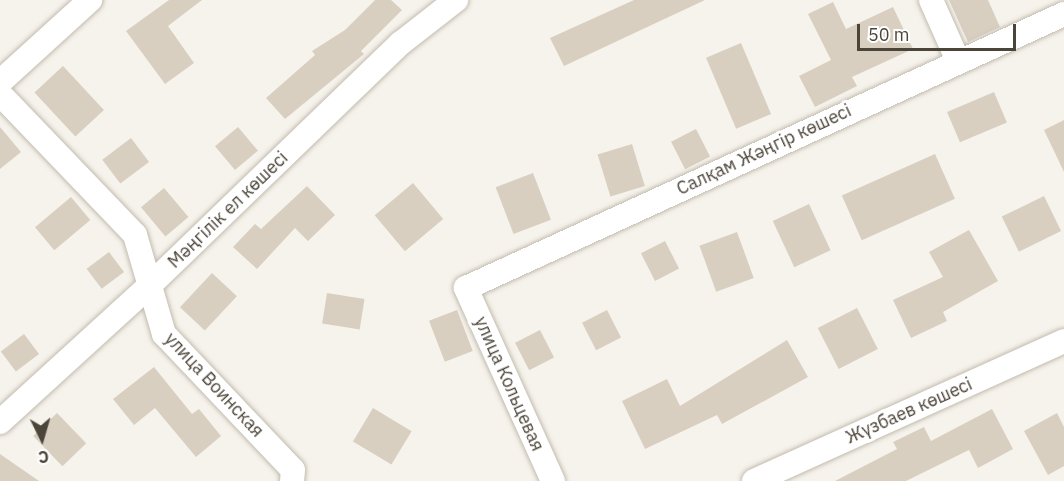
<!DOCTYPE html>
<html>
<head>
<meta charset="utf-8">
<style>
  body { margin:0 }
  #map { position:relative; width:1064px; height:481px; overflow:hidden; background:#f6f3ec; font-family:"IBM Plex Sans",sans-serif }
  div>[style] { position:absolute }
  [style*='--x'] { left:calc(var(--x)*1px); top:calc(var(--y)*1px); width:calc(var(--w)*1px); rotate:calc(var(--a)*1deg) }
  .building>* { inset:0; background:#d8cfc1; transform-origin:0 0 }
  .roads { filter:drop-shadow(0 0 2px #c2bbae) drop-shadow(0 0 2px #c2bbae) }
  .street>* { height:24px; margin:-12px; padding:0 12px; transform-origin:12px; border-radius:12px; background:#fff }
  span { translate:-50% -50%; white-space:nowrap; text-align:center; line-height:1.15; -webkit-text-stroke:6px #fff; paint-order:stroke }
  .street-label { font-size:18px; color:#4b4439 }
  .north { position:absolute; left:12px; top:409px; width:60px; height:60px; -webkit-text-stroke:4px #fff; paint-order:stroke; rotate:175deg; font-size:16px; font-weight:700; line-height:24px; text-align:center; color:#4b4439 }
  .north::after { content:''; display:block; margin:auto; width:21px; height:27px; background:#4b4439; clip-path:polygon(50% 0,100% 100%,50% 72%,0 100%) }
  .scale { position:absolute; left:857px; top:24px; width:159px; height:27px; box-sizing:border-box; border:3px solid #4b4439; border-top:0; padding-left:8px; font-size:18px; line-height:21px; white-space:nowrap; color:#4b4439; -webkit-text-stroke:4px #fff; paint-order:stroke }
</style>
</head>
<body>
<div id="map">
  <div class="building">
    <div style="clip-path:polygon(169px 0,202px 0,168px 26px,194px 63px,165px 84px,126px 31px)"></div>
    <div style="clip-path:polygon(375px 0,391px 0,402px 10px,361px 51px,364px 54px,285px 119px,266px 98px,315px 55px,312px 51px,345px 30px)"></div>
    <div style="clip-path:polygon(634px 0,705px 0,564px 66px,550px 38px)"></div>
    <div style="clip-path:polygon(949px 0,988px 0,1000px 27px,968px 42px)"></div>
    <div style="clip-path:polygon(833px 2px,846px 29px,893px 7px,913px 49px,852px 77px,857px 86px,815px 107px,799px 76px,831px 60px,808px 14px)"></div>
    <div style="left:741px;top:43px;width:77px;height:38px;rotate:67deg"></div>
    <div style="left:63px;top:66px;width:60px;height:39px;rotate:47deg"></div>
    <div style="left:994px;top:92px;width:33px;height:51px;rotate:67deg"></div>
    <div style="clip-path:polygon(1064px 120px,1064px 172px,1044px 130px)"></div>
    <div style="clip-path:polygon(0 127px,21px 152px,0 169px)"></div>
    <div style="left:238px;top:127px;width:31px;height:30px;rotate:50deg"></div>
    <div style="left:696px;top:129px;width:31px;height:28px;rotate:63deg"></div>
    <div style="left:131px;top:138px;width:30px;height:36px;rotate:53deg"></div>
    <div style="left:632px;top:144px;width:44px;height:36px;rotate:73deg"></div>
    <div style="left:935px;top:154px;width:49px;height:102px;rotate:66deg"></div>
    <div style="left:533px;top:173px;width:50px;height:40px;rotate:69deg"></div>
    <div style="left:413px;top:183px;width:47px;height:50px;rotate:50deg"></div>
    <div style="clip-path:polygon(307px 186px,335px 215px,308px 241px,295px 228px,257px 269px,233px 247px,255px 224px,261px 229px)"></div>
    <div style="left:164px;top:188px;width:38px;height:30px;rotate:50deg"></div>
    <div style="left:1044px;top:196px;width:39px;height:47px;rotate:64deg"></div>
    <div style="left:71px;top:197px;width:30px;height:47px;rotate:50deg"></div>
    <div style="left:809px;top:204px;width:51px;height:40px;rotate:65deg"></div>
    <div style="clip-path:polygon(969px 230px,998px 281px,943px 312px,947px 321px,911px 338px,893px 300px,943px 277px,929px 252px)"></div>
    <div style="left:737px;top:232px;width:49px;height:40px;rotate:70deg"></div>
    <div style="left:665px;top:241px;width:31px;height:27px;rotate:63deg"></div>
    <div style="left:109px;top:252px;width:25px;height:28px;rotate:53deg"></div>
    <div style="left:212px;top:273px;width:34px;height:47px;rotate:43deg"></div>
    <div style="left:327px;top:293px;width:38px;height:31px;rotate:9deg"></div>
    <div style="left:857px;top:308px;width:46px;height:44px;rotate:63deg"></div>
    <div style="left:457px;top:310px;width:44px;height:30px;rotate:69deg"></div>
    <div style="left:607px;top:310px;width:31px;height:28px;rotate:63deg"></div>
    <div style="left:540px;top:330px;width:31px;height:28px;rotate:63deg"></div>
    <div style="left:24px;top:334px;width:25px;height:29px;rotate:53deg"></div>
    <div style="clip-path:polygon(787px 340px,808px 377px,722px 424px,717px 415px,645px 449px,622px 401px,667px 379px,680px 406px)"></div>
    <div style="clip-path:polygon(154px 367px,192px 414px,199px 409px,221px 436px,196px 457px,155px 408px,134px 425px,113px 399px)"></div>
    <div style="left:373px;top:408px;width:45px;height:39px;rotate:31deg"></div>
    <div style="clip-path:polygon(992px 409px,1013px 449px,978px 468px,969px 450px,906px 481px,835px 481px,897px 449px,893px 442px,924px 427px,931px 441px)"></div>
    <div style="left:57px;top:413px;width:42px;height:33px;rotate:46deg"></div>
    <div style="clip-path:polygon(1057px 413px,1064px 427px,1064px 466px,1048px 475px,1024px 431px)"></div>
    <div style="clip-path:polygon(0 454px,39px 481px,0 481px)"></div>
  </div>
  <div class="roads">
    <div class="street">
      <div style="--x:931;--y:0;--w:67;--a:66.1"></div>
      <div style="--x:0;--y:82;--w:122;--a:-42.3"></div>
      <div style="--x:0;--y:94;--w:195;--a:46.2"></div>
      <div style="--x:135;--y:235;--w:103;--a:73.7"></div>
      <div style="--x:164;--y:334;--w:187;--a:46.5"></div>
      <div style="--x:293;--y:470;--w:11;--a:95"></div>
      <div style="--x:0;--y:422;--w:200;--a:-42.4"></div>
      <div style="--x:148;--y:287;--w:351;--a:-44"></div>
      <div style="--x:401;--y:43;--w:70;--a:-38"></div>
      <div style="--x:553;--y:481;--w:212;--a:-114.3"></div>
      <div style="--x:466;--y:288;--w:658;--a:-24.62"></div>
      <div style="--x:754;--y:481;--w:340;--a:-24.3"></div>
    </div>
  </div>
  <div class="street-label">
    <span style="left:764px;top:150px;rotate:-25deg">Салқам Жәңгір көшесі</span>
    <span style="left:228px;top:210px;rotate:-44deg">Мәңгілік ел көшесі</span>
    <span style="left:509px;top:384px;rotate:66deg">улица Кольцевая</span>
    <span style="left:214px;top:385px;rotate:47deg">улица Воинская</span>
    <span style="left:909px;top:411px;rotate:-24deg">Жүзбаев көшесі</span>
  </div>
  <div class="north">С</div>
  <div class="scale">50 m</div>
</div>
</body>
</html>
